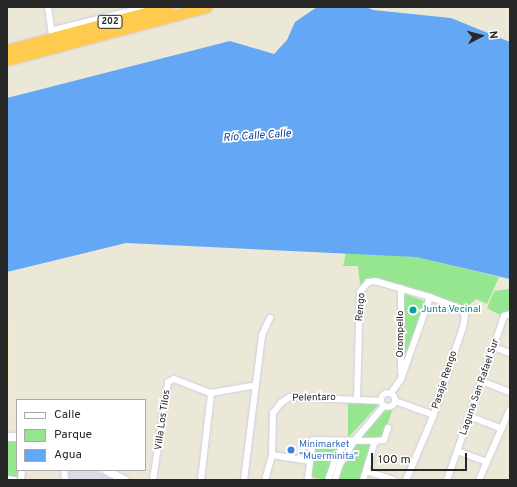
<!DOCTYPE html>
<html>
<head>
<meta charset="utf-8">
<style>
  body { margin:0 }
  #map { position:relative; width:517px; height:487px; overflow:hidden; background:#ebe8d8; font-family:Overpass,sans-serif }
  div>[style] { position:absolute }
  [style*='--x'] { left:calc(var(--x)*1px); top:calc(var(--y)*1px); width:calc(var(--w)*1px); rotate:calc(var(--a)*1deg) }
  .industrial>* { inset:0; background:#ded9e3 }
  .education>* { inset:0; background:#efecc5 }
  .green>* { inset:0; background:#96e690 }
  .water>* { inset:0; background:#63a7f5 }
  .roads { filter:drop-shadow(0 0 1px #cfcde2) drop-shadow(0 0 1px #cfcde2) }
  .street>* { height:6px; margin:-3px; padding:0 3px; transform-origin:3px; border-radius:3px; background:#fff }
  .street>.ring { margin:-3px; padding:0; box-sizing:content-box; background:none; border:6px solid #fff; border-radius:50% }
  .secondary>* { height:8px; margin:-4px; padding:0 4px; transform-origin:4px; border-radius:4px; background:#fff }
  .highway>* { height:11px; margin:-5.5px; padding:0 5.5px; transform-origin:5.5px; border-radius:5.5px; background:#ffcb4f }
  .dots>* { width:11px; height:11px; translate:-50% -50%; box-sizing:border-box; border:2px solid #fff; border-radius:50% }
  span { translate:-50% -50%; white-space:nowrap; text-align:center; line-height:1.15; -webkit-text-stroke:3.5px #fff; paint-order:stroke }
  .shield-label span { padding:1px 3px; background:#fff; border:1px solid; border-radius:3px; -webkit-text-stroke-width:0 }
  .shield-label { font-size:9px; color:#272727; font-weight:700 }
  .street-label { font-size:10px; color:#272727 }
  .culture-label { font-size:10px; color:#0d838f }
  .left { translate:0 -50%; text-align:left }
  .shop-label { font-size:10px; color:#366cbe }
  .water-label { font-size:11px; color:#05409d; font-style:italic }
  .frame { position:absolute; inset:0; border:8px solid #272727; pointer-events:none }
  .legend { position:absolute; left:16px; top:399px; width:130px; height:72px; box-sizing:border-box; background:#fff; border:1px solid #a9a9a9; margin:0; padding:5px 7px; list-style:none; font-size:12px; color:#272727 }
  .legend li { display:flex; align-items:center; gap:8px; height:20px }
  .legend b { width:20px; border:1px solid #a9a9a9 }
  .north { position:absolute; left:461px; top:16px; width:40px; height:40px; -webkit-text-stroke:3px #fff; paint-order:stroke; rotate:84deg; font-size:11px; font-weight:700; line-height:16px; text-align:center; color:#272727 }
  .north::after { content:''; display:block; margin:auto; width:14px; height:18px; background:#272727; clip-path:polygon(50% 0,100% 100%,50% 72%,0 100%) }
  .scale { position:absolute; left:371px; top:453px; width:96px; height:18px; box-sizing:border-box; border:2px solid #272727; border-top:0; padding-left:5px; font-size:12px; line-height:14px; white-space:nowrap; color:#272727; -webkit-text-stroke:3px #fff; paint-order:stroke }
</style>
</head>
<body>
<div id="map">
  <div class="industrial">
    <div style="clip-path:polygon(69px 470px,94px 470px,112px 479px,69px 480px)"></div>
  </div>
  <div class="education">
    <div style="clip-path:polygon(7px 322px,10px 322px,8px 427px,7px 427px)"></div>
  </div>
  <div class="green">
    <div style="clip-path:polygon(346px 252px,416px 257px,499px 277px,487px 304px,476px 299px,466px 308px,374px 278px,360px 285px,358px 266px,343px 266px)"></div>
    <div style="clip-path:polygon(510px 289px,510px 310px,500px 315px,487px 308px,494px 291px)"></div>
    <div style="clip-path:polygon(406px 294px,426px 302px,404px 358px,403px 297px)"></div>
    <div style="clip-path:polygon(348px 402px,379px 404px,348px 438px)"></div>
    <div style="clip-path:polygon(393px 408px,383px 437px,364px 438px,362px 435px,385px 409px)"></div>
    <div style="clip-path:polygon(7px 438px,17px 438px,17px 470px,20px 470px,17px 478px,7px 476px)"></div>
    <div style="clip-path:polygon(315px 442px,343px 443px,327px 480px,311px 477px)"></div>
    <div style="clip-path:polygon(355px 443px,373px 443px,360px 480px,337px 480px)"></div>
  </div>
  <div class="water">
    <div style="clip-path:polygon(317px 7px,366px 7px,373px 10px,451px 18px,510px 42px,510px 279px,416px 257px,126px 243px,7px 272px,7px 98px,230px 41px,274px 54px,287px 40px,295px 22px)"></div>
  </div>
  <div class="roads">
    <div class="street">
      <div style="--x:48;--y:7;--w:28;--a:82"></div>
      <div style="--x:54;--y:30;--w:95;--a:-14"></div>
      <div style="--x:494;--y:347;--w:17;--a:21"></div>
      <div style="--x:401;--y:373;--w:85;--a:-90"></div>
      <div style="--x:481;--y:381;--w:31;--a:21"></div>
      <div class="ring" style="left:381px;top:393px;width:8px;height:8px"></div>
      <div style="--x:391;--y:393;--w:17;--a:-54"></div>
      <div style="--x:401;--y:379;--w:87;--a:-70.5"></div>
      <div style="--x:357;--y:398;--w:106;--a:-88.4"></div>
      <div style="--x:360;--y:292;--w:13;--a:-51"></div>
      <div style="--x:368;--y:282;--w:7;--a:-8"></div>
      <div style="--x:375;--y:281;--w:57;--a:16.2"></div>
      <div style="--x:430;--y:297;--w:31;--a:21"></div>
      <div style="--x:459;--y:308;--w:9;--a:49"></div>
      <div style="--x:465;--y:315;--w:12;--a:99"></div>
      <div style="--x:463;--y:327;--w:97;--a:108.6"></div>
      <div style="--x:432;--y:419;--w:66;--a:113.1"></div>
      <div style="--x:395;--y:401;--w:41;--a:19.7"></div>
      <div style="--x:469;--y:416;--w:34;--a:21"></div>
      <div style="--x:457;--y:451;--w:32;--a:20"></div>
      <div style="--x:272;--y:455;--w:38;--a:9"></div>
      <div style="--x:64;--y:470;--w:10;--a:84"></div>
      <div style="--x:366;--y:471;--w:29;--a:18"></div>
      <div style="--x:7;--y:479;--w:7;--a:8"></div>
      <div style="--x:21;--y:480;--w:10;--a:-84"></div>
      <div style="--x:153;--y:480;--w:99;--a:-81.3"></div>
      <div style="--x:168;--y:382;--w:7;--a:-27"></div>
      <div style="--x:174;--y:379;--w:40;--a:21"></div>
      <div style="--x:211;--y:393;--w:41;--a:-9.9"></div>
      <div style="--x:201;--y:480;--w:88;--a:-83.4"></div>
      <div style="--x:244;--y:480;--w:146;--a:-82.9"></div>
      <div style="--x:262;--y:335;--w:19;--a:-65"></div>
      <div style="--x:265;--y:480;--w:26;--a:-74"></div>
      <div style="--x:272;--y:455;--w:42;--a:-88.6"></div>
      <div style="--x:273;--y:413;--w:13;--a:-51"></div>
      <div style="--x:281;--y:403;--w:11;--a:-34"></div>
      <div style="--x:290;--y:397;--w:91;--a:2.5"></div>
      <div style="--x:310;--y:480;--w:2;--a:-153"></div>
      <div style="--x:308;--y:479;--w:39;--a:-83"></div>
      <div style="--x:313;--y:440;--w:62;--a:0.9"></div>
      <div style="--x:375;--y:441;--w:9;--a:-6"></div>
      <div style="--x:384;--y:440;--w:13;--a:-72"></div>
      <div style="--x:328;--y:480;--w:21;--a:-71"></div>
      <div style="--x:335;--y:460;--w:23;--a:-59"></div>
      <div style="--x:335;--y:480;--w:17;--a:-73"></div>
      <div style="--x:340;--y:464;--w:28;--a:-58"></div>
      <div style="--x:355;--y:440;--w:45;--a:-49.5"></div>
      <div style="--x:363;--y:480;--w:41;--a:-72.9"></div>
      <div style="--x:447;--y:480;--w:174;--a:-70.8"></div>
      <div style="--x:504;--y:316;--w:6;--a:-18"></div>
      <div style="--x:479;--y:480;--w:77;--a:-66.4"></div>
    </div>
    <div class="secondary">
      <div style="--x:7;--y:437;--w:10;--a:0"></div>
      <div style="--x:106;--y:470;--w:21;--a:29"></div>
    </div>
    <div class="highway">
      <div style="--x:7;--y:50;--w:167;--a:-15"></div>
      <div style="--x:7;--y:60;--w:206;--a:-14.9"></div>
    </div>
  </div>
  <div class="dots">
    <div style="left:413px;top:310px;background:#0f9aa8"></div>
    <div style="left:291px;top:450px;background:#3f7fe0"></div>
  </div>
  <div class="shield-label">
    <span style="left:110px;top:22px">202</span>
  </div>
  <div class="street-label">
    <span style="left:361px;top:307px;rotate:-85deg">Rengo</span>
    <span style="left:401px;top:334px;rotate:-90deg">Orompello</span>
    <span style="left:445px;top:380px;rotate:-72deg">Pasaje Rengo</span>
    <span style="left:480px;top:387px;rotate:-71deg">Laguna San Rafael Sur</span>
    <span style="left:314px;top:398px;rotate:-1deg">Pelentaro</span>
    <span style="left:163px;top:420px;rotate:-82deg">Villa Los Tilos</span>
  </div>
  <div class="culture-label">
    <span class="left" style="left:421px;top:310px">Junta Vecinal</span>
  </div>
  <div class="shop-label">
    <span class="left" style="left:299px;top:450px">Minimarket<br>"Muerminita"</span>
  </div>
  <div class="water-label">
    <span style="left:257px;top:136px;rotate:-4deg">Río Calle Calle</span>
  </div>
  <div class="frame"></div>
  <ul class="legend">
  <li><b style="height:5px;background:#fff"></b>Calle</li>
  <li><b style="height:11px;background:#96e690"></b>Parque</li>
  <li><b style="height:11px;background:#63a7f5"></b>Agua</li>
  </ul>
  <div class="north">N</div>
  <div class="scale">100 m</div>
</div>
</body>
</html>
